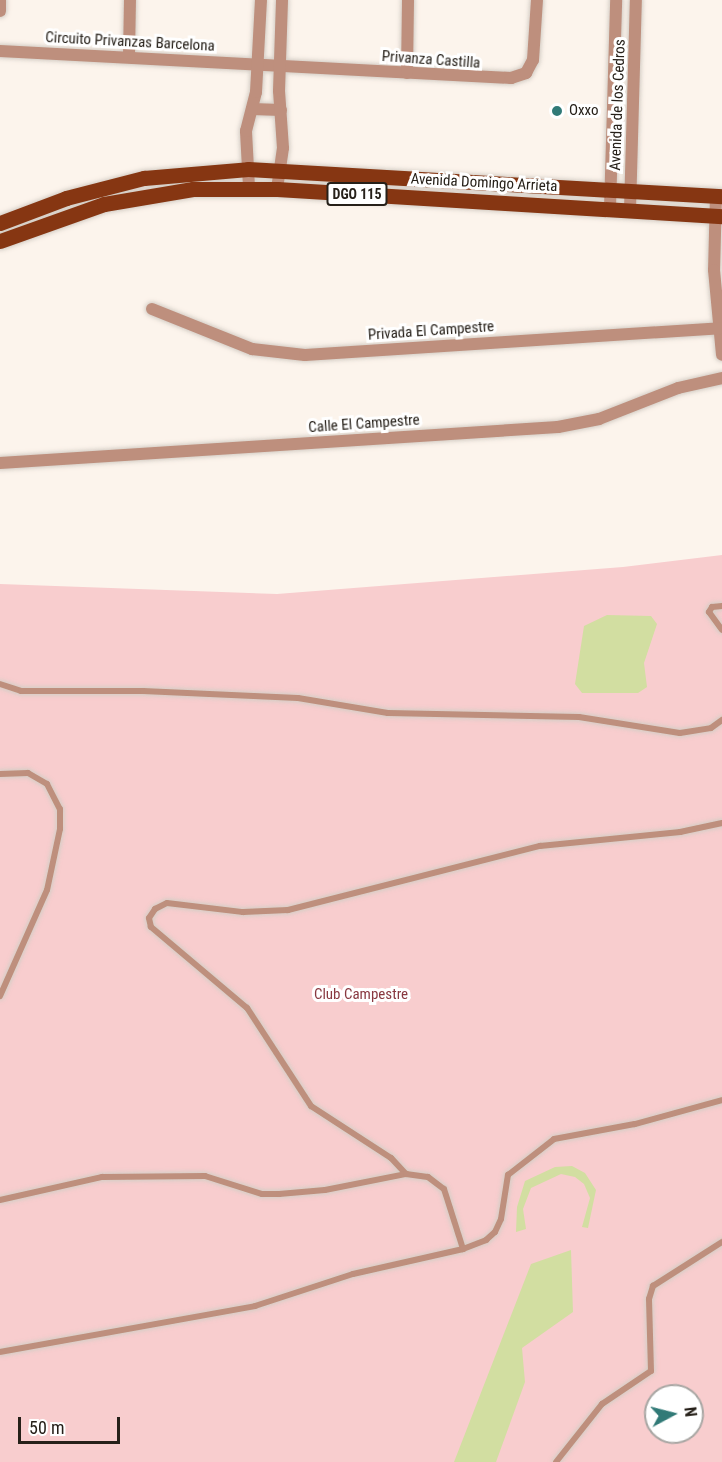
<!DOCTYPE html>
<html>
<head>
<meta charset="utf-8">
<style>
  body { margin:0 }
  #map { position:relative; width:722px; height:1462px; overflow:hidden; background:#fcf4ec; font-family:"Roboto Condensed",sans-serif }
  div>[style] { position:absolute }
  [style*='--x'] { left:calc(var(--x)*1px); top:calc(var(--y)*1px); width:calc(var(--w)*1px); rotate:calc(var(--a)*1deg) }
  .green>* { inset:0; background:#f8cdce }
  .water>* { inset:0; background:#d2dea1 }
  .roads { filter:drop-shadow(0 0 2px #d5cec6) drop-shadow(0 0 2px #d5cec6) }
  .lane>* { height:6px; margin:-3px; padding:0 3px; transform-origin:3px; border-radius:3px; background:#be8f7d }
  .street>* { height:12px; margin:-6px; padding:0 6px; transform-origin:6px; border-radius:6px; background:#be8f7d }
  .primary>* { height:15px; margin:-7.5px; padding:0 7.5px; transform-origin:7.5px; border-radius:7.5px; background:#863612 }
  .dots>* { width:16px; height:16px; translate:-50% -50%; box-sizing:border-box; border:3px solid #fff; border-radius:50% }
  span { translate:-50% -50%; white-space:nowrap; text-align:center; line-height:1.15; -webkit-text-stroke:6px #fff; paint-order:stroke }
  .shield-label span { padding:2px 4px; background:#fff; border:2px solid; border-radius:4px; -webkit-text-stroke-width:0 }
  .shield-label { font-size:14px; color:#262019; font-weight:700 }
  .street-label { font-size:15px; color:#262019 }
  .poi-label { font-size:15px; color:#262019 }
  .left { translate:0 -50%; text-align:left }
  .park-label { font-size:15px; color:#893840 }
  .north { position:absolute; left:644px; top:1384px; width:60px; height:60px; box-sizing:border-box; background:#fff; border:2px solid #a8a6a3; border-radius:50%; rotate:83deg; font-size:16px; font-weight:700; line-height:24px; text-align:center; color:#262019 }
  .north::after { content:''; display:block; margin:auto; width:21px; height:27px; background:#317a77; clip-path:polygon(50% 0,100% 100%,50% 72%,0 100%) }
  .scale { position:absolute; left:18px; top:1417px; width:102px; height:27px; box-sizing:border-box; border:3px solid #262019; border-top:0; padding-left:8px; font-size:18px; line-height:21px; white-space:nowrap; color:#262019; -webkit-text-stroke:4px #fff; paint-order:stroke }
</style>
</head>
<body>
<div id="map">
  <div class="green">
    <div style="clip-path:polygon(evenodd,722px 555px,722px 1462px,0 1462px,0 584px,277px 594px,623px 567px,722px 555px,656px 1396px,692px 1396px,692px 1432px,656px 1432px,656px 1396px)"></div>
  </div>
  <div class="water">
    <div style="clip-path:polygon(607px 615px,651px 616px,657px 624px,644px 663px,647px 687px,638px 693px,582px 693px,575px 684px,584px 626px)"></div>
    <div style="clip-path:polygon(572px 1166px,585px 1173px,596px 1190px,588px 1228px,582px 1227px,590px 1198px,584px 1184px,575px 1177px,561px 1174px,531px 1188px,523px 1209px,526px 1229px,516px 1232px,517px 1207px,525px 1181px,555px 1167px)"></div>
    <div style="clip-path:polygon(571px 1250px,573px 1312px,522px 1348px,525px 1382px,496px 1462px,454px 1462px,531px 1264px)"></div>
  </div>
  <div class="roads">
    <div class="lane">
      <div style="--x:722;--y:606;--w:10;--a:174"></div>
      <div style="--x:712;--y:607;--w:6;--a:121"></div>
      <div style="--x:709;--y:612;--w:22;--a:54"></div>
      <div style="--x:0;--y:684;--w:22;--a:18"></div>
      <div style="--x:21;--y:691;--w:122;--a:0"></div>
      <div style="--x:143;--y:691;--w:155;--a:2.6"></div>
      <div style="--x:298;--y:698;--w:91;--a:9.5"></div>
      <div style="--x:388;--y:713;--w:191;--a:1.2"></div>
      <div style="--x:579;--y:717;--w:102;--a:9"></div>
      <div style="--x:680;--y:733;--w:31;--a:-9"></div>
      <div style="--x:711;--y:728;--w:14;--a:-36"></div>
      <div style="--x:0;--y:774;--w:28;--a:-2"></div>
      <div style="--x:28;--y:773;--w:22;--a:30"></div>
      <div style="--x:47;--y:784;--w:28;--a:63"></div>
      <div style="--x:60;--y:809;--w:20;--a:90"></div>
      <div style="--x:60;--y:829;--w:62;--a:102"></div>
      <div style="--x:47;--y:890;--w:116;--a:113.9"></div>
      <div style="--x:406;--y:1174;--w:22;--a:-133"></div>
      <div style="--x:391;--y:1158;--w:95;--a:-147"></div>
      <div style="--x:311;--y:1106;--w:117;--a:-123.1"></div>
      <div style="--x:247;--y:1008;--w:126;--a:-139.8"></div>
      <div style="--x:151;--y:927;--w:9;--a:-103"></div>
      <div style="--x:149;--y:918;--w:11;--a:-56"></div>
      <div style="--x:155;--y:909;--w:13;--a:-27"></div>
      <div style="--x:167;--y:903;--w:77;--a:6.8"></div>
      <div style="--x:243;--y:912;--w:45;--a:-2.5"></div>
      <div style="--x:288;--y:910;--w:260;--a:-14.3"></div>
      <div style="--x:540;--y:846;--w:141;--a:-5.7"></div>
      <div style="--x:680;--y:832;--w:43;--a:-12.1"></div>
      <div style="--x:0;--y:1200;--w:105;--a:-12.7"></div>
      <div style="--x:102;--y:1177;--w:103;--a:-0.6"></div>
      <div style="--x:205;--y:1176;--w:60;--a:17.5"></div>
      <div style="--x:262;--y:1194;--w:17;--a:0"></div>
      <div style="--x:279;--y:1194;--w:46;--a:-5"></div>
      <div style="--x:325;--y:1190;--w:83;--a:-11.2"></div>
      <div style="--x:406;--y:1174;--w:22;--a:8"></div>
      <div style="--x:428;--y:1177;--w:20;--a:37"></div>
      <div style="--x:444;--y:1189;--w:63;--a:72.4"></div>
      <div style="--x:0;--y:1352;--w:259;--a:-10.2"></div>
      <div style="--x:255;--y:1306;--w:103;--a:-18.1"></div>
      <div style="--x:353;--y:1274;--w:113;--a:-12.8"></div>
      <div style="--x:463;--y:1249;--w:25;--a:-21"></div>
      <div style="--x:486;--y:1240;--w:12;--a:-42"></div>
      <div style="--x:495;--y:1232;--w:14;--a:-65"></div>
      <div style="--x:501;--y:1219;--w:45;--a:-81"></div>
      <div style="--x:508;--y:1175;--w:58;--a:-38"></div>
      <div style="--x:554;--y:1139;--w:82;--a:-10.5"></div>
      <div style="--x:635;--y:1124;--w:90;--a:-15.4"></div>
      <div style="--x:556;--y:1462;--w:74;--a:-51.6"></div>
      <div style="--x:602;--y:1404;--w:59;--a:-34"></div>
      <div style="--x:651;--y:1371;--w:72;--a:-91.6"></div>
      <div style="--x:649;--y:1299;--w:14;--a:-73"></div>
      <div style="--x:653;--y:1286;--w:82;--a:-32.5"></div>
    </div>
    <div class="street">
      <div style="--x:0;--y:11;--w:11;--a:-90"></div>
      <div style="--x:0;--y:51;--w:512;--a:3.02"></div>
      <div style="--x:511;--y:78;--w:16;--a:-18"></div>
      <div style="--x:526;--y:73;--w:15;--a:-62"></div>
      <div style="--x:533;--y:60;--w:60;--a:-86.2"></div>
      <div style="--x:129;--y:56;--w:56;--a:-89"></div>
      <div style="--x:407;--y:73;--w:73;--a:-89.2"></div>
      <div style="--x:252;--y:109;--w:29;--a:2"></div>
      <div style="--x:249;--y:187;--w:56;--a:-93.1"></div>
      <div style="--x:246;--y:131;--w:40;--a:-75.6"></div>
      <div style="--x:256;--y:92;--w:92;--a:-86.9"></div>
      <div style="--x:277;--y:189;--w:41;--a:-81.7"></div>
      <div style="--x:283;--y:148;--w:57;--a:-94"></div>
      <div style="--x:279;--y:91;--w:91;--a:-88.1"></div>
      <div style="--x:716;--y:195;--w:75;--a:91.5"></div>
      <div style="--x:714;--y:270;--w:85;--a:84.6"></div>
      <div style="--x:610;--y:208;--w:208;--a:-88.3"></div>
      <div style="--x:630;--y:210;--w:210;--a:-88.4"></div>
      <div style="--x:152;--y:309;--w:108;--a:21.8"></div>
      <div style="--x:252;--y:349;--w:53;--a:6.5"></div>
      <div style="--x:305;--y:355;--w:416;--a:-3.7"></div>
      <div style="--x:0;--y:463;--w:559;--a:-3.69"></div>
      <div style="--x:558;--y:427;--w:42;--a:-11"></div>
      <div style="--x:599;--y:419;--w:85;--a:-21.4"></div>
      <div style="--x:678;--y:388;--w:45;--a:-12.8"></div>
    </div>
    <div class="primary">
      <div style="--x:0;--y:223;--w:71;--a:-20.7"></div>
      <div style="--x:66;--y:198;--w:81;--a:-14.4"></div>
      <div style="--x:144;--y:178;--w:104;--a:-4.9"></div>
      <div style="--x:248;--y:169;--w:475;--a:3.3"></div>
      <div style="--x:0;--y:241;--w:110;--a:-19.6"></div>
      <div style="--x:104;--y:204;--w:90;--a:-9.6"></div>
      <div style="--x:193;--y:189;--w:84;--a:0"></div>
      <div style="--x:277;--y:189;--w:446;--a:3.5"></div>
    </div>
  </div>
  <div class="dots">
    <div style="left:557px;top:111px;background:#317a77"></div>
  </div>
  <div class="shield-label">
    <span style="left:357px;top:194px">DGO 115</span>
  </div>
  <div class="street-label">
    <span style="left:130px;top:42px;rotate:3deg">Circuito Privanzas Barcelona</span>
    <span style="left:431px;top:60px;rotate:4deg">Privanza Castilla</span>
    <span style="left:618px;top:105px;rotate:-88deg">Avenida de los Cedros</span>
    <span style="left:484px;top:183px;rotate:3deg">Avenida Domingo Arrieta</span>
    <span style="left:431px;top:331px;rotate:-4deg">Privada El Campestre</span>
    <span style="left:364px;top:424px;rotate:-4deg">Calle El Campestre</span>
  </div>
  <div class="poi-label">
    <span class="left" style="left:569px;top:111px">Oxxo</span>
  </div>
  <div class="park-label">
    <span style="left:361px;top:995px">Club Campestre</span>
  </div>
  <div class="north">N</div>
  <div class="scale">50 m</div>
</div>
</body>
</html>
